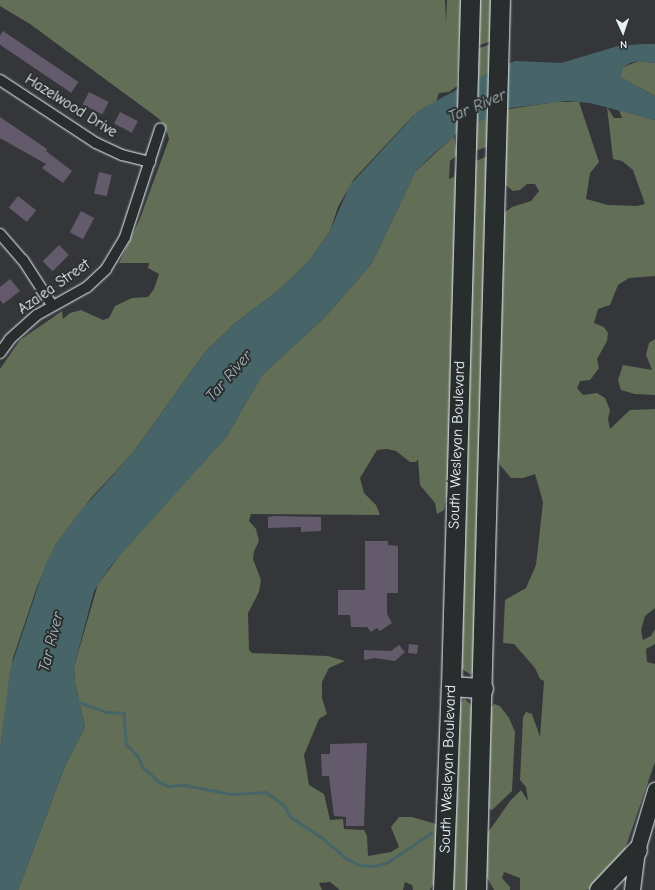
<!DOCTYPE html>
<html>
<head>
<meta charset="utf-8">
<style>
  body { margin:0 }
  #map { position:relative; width:655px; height:890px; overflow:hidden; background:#35363a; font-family:"Comic Neue",sans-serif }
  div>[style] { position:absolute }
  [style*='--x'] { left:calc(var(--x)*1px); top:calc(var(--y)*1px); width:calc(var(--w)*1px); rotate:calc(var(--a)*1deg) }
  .green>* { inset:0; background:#626e55 }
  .water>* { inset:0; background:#476568 }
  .stream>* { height:2.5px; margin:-1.25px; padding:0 1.25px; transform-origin:1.25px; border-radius:1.25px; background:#476568 }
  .building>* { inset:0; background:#635b6b; transform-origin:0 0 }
  .roads { filter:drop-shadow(0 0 1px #e8f1f8) drop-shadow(0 0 1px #e8f1f8) }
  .street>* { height:10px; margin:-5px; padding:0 5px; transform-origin:5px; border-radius:5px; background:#2a2d2e }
  .secondary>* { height:15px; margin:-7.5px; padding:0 7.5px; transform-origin:7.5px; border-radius:7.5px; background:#2a2d2e }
  .highway>* { height:19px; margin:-9.5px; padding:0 9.5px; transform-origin:9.5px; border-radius:9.5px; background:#2a2d2e }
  span { translate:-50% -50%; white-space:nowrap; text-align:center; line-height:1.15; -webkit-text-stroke:4px #2a2d2e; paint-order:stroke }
  .street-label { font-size:15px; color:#e8f1f8 }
  .water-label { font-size:16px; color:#a8b9be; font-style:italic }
  .north { position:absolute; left:603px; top:12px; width:40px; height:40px; -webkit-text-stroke:3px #2a2d2e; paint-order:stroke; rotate:177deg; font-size:11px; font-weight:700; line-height:16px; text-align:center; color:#e8f1f8 }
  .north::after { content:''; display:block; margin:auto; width:14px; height:18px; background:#e8f1f8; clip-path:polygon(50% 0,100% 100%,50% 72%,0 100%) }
</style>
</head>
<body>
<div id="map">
  <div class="green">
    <div style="clip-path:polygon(0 0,445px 0,446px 22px,447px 0,461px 0,457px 86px,449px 92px,439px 93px,436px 102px,413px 116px,354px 179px,338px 207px,330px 231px,309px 261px,280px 289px,235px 323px,205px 352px,132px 454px,92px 497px,56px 544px,37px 587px,13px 658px,0 749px,0 369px,20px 340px,62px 311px,63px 319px,70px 313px,81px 310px,103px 320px,109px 318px,115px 306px,132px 298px,148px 297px,154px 289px,159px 274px,148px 268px,149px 263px,119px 263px,139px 221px,169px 139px,165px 125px,158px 118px,30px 24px,0 6px)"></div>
    <div style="clip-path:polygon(476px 0,494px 0,491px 41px,475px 47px)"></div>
    <div style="clip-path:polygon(491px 44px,490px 72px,473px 83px,474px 50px)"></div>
    <div style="clip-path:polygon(639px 61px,655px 63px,655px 96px,620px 77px,623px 67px)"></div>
    <div style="clip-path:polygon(555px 102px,579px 102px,599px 162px,590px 173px,586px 199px,608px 205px,637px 206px,645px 204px,633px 170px,622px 161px,613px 159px,607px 107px,614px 118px,622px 118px,619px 110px,655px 120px,655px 276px,629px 278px,618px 285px,610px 305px,598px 309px,594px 323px,604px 327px,608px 333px,607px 341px,597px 359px,599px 368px,590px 380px,580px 381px,577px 388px,583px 395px,597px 393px,605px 398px,610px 410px,608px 419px,610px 429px,630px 410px,655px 409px,655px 608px,645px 616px,641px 630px,643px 640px,651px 636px,655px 629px,655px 644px,646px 649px,647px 662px,655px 664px,655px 762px,622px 858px,593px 887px,586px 890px,520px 890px,520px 878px,504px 872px,502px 878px,510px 887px,510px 890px,494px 890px,486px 876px,487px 834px,510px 801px,521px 790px,528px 801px,526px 787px,520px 780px,523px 717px,526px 712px,532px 714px,540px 737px,544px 681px,540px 679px,535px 668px,514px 644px,503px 643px,505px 600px,526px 588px,536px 565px,543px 502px,535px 474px,523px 478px,511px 478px,500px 465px,496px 449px,500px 216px,512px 207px,531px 201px,539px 191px,535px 184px,527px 184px,520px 190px,513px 191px,503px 183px,503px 110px)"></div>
    <div style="clip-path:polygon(488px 117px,487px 147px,471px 152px,472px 123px)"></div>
    <div style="clip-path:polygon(454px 136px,457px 155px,450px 161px,449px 179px,454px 177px,456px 166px,449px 482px,444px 510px,437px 514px,435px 503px,420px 485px,418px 459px,416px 462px,410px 462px,396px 451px,387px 449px,377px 450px,360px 478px,364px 493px,376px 505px,380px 515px,251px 514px,249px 521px,256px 529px,259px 541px,254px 551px,253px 559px,261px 580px,259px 592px,248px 613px,249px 650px,252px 653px,328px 656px,345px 661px,329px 668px,322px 682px,322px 698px,327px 714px,319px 719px,304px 755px,309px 785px,324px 794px,330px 820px,343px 819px,344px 829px,364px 830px,367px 836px,368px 856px,391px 852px,399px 847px,391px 827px,399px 817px,412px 817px,436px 824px,438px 828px,434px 883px,430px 890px,413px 890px,412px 885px,405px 882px,403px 890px,340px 890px,330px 882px,319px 883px,322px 890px,18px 890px,65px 766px,85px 727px,75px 683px,74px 667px,98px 584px,123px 551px,227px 436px,262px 375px,325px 317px,372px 263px,415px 172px)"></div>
    <div style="clip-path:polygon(488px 156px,474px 670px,471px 675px,462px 669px,471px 163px)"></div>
    <div style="clip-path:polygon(655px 339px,655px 395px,635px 394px,621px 390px,618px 380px,623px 365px,652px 370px,646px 355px,649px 343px)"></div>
    <div style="clip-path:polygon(464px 698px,472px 706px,470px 775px,471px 890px,452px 890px,457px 712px)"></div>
    <div style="clip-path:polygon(494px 704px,500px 706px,509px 718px,515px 732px,512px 791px,492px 810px,489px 809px,491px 708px)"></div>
  </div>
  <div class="water">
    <div style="clip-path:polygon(643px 44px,655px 44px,655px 63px,639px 61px,630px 63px,623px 67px,620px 77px,655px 96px,655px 120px,590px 103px,567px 101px,510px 108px,461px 130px,429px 158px,415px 172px,372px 263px,325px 317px,262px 375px,227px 436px,109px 568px,94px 591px,74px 667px,75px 683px,85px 727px,65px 766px,18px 890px,0 890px,0 749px,10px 670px,46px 563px,56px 544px,78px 514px,132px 454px,205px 352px,235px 323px,280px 289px,309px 261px,330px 231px,350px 185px,419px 110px,490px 72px,515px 61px,561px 63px,618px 46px)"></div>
  </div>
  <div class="stream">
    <div style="--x:79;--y:702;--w:29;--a:20"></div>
    <div style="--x:106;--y:712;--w:18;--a:3"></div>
    <div style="--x:124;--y:713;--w:31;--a:86"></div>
    <div style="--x:126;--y:744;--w:17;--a:45"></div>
    <div style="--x:138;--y:756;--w:12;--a:66"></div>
    <div style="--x:143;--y:767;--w:22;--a:43"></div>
    <div style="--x:159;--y:782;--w:10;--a:24"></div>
    <div style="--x:168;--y:786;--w:16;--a:-4"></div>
    <div style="--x:184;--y:785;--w:48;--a:10.8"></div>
    <div style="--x:231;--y:794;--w:35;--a:-3"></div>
    <div style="--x:266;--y:792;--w:22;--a:36"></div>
    <div style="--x:284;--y:805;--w:14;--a:60"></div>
    <div style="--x:291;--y:817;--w:36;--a:34"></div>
    <div style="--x:321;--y:837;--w:33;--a:40"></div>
    <div style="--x:346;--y:858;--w:16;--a:27"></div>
    <div style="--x:360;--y:865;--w:14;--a:4"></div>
    <div style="--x:374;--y:866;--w:15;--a:-16"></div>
    <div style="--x:388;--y:862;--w:52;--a:-34"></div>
  </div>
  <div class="building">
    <div style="left:3px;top:31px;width:91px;height:13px;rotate:34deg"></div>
    <div style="left:89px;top:92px;width:22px;height:14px;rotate:27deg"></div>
    <div style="left:120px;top:112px;width:20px;height:13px;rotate:27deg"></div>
    <div style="clip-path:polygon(0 117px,47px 149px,46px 151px,72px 171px,63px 183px,42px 168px,46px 164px,0 138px)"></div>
    <div style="left:99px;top:172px;width:13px;height:22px;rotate:13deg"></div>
    <div style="left:18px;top:196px;width:23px;height:15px;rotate:38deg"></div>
    <div style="left:81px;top:211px;width:15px;height:24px;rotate:28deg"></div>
    <div style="left:59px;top:245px;width:14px;height:23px;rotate:45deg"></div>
    <div style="clip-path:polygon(10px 279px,20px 291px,3px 304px,0 300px,0 287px)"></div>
    <div style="clip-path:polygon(275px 516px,321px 517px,321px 531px,301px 532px,301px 527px,268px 528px,268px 517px)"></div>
    <div style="clip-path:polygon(365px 541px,388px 541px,388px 545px,398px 546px,398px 593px,387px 593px,387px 614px,392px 623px,380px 631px,377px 628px,371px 632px,367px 627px,351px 627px,350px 615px,338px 615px,338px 590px,365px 590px)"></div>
    <div style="left:409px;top:644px;width:9px;height:9px;rotate:6deg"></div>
    <div style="clip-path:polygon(399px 645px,405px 652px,395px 661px,375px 658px,364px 660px,364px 650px,391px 651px)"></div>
    <div style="clip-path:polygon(367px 743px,364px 826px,346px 826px,346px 817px,334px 816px,329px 776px,322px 776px,321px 754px,330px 754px,330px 744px)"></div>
  </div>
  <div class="roads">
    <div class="street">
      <div style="--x:0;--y:80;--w:115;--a:33.3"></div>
      <div style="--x:96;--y:143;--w:29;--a:25"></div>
      <div style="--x:122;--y:155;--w:29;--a:14"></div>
      <div style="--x:0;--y:234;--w:35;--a:49"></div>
      <div style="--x:23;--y:260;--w:54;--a:57.2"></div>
      <div style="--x:0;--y:353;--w:17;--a:-54"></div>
      <div style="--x:10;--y:339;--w:36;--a:-42"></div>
      <div style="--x:37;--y:315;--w:57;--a:-29.2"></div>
      <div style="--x:87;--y:287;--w:26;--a:-43"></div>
      <div style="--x:106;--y:269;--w:37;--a:-59"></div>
      <div style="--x:125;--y:237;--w:114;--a:-72"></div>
    </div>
    <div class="secondary">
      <div style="--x:632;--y:890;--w:40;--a:-82.9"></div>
      <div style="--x:637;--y:850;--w:63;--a:-73.3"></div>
    </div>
    <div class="highway">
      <div style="--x:451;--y:686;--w:32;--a:4"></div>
      <div style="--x:443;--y:890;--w:204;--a:-87.8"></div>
      <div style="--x:451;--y:686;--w:686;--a:-88.41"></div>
      <div style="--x:476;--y:890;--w:890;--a:-88.46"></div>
      <div style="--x:599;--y:890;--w:55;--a:-46.5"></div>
    </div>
  </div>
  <div class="street-label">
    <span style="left:71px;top:106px;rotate:32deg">Hazelwood Drive</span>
    <span style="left:54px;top:287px;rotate:-35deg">Azalea Street</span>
    <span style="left:457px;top:445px;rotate:-88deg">South Wesleyan Boulevard</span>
    <span style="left:448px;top:769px;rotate:-88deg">South Wesleyan Boulevard</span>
  </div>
  <div class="water-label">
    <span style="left:477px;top:106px;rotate:-23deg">Tar River</span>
    <span style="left:229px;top:376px;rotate:-49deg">Tar River</span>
    <span style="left:51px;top:642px;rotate:-76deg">Tar River</span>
  </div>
  <div class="north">N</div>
</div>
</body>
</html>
